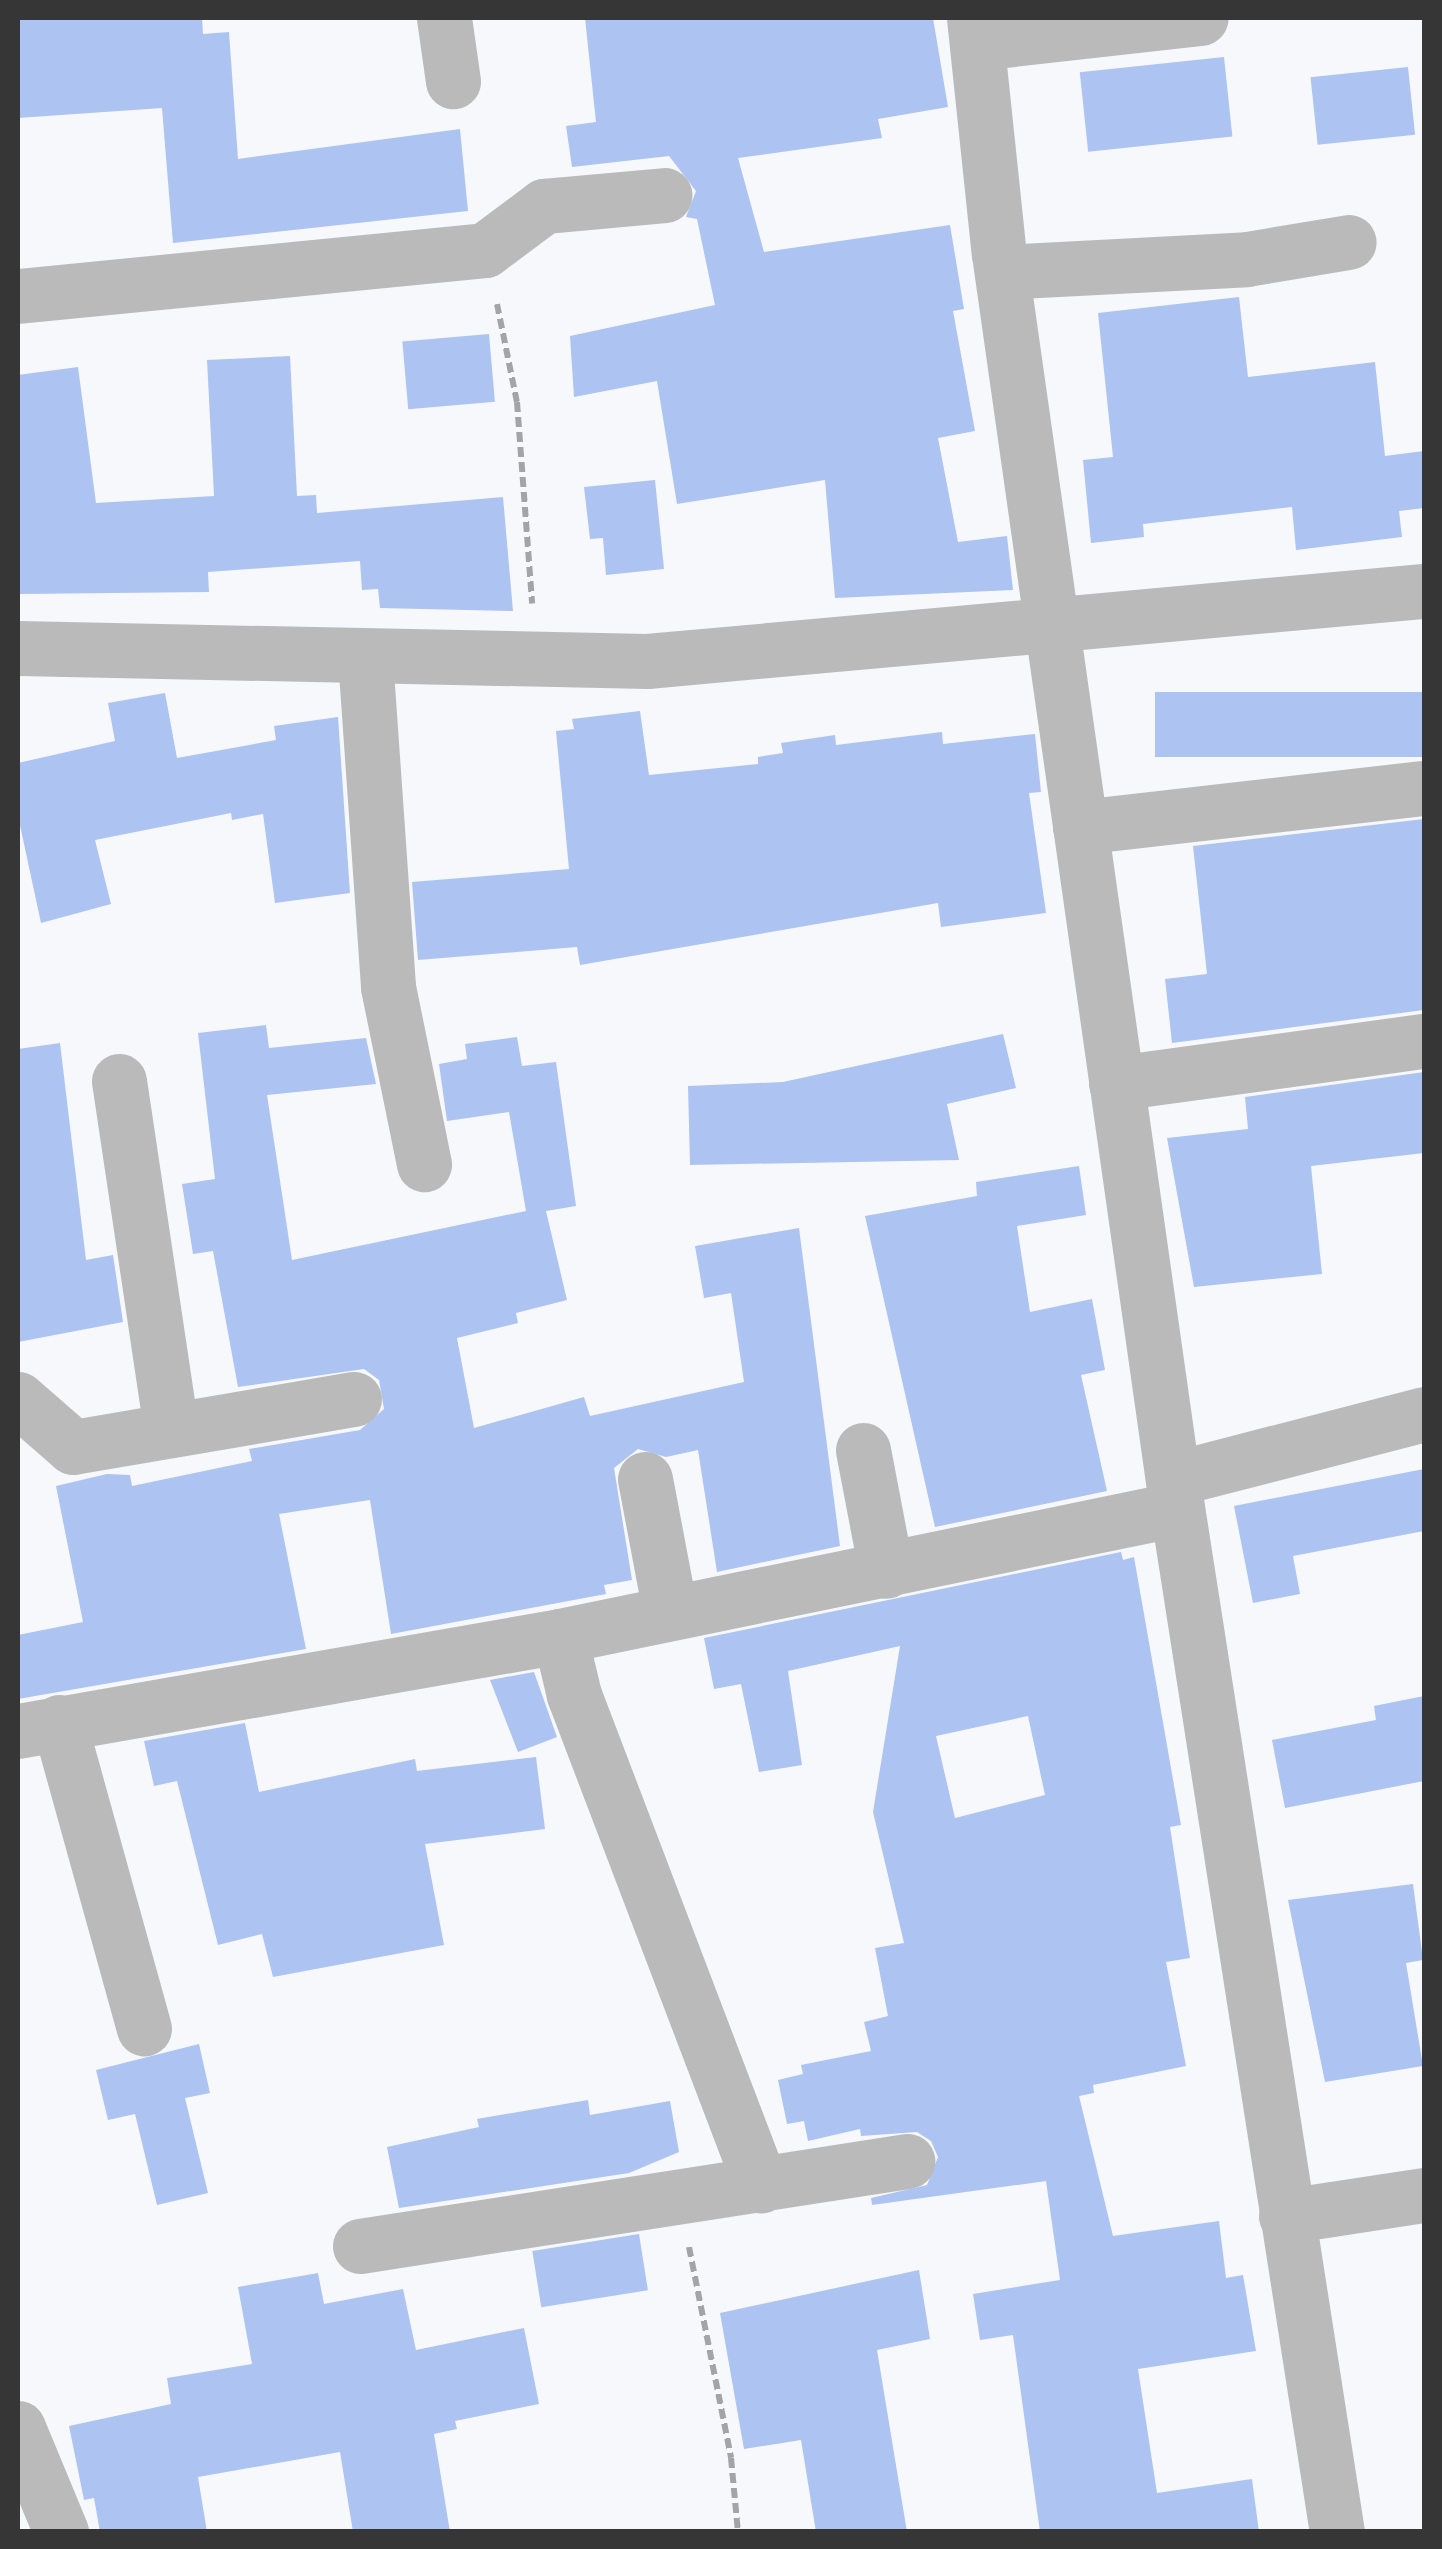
<!DOCTYPE html>
<html>
<head>
<meta charset="utf-8">
<style>
  body { margin:0 }
  #map { position:relative; width:1442px; height:2549px; overflow:hidden; background:#f6f8fb; font-family:"Fira Sans Condensed",sans-serif }
  div>[style] { position:absolute }
  [style*='--x'] { left:calc(var(--x)*1px); top:calc(var(--y)*1px); width:calc(var(--w)*1px); rotate:calc(var(--a)*1deg) }
  .building>* { inset:0; background:#adc3f1; transform-origin:0 0 }
  .path>* { height:6px; margin-top:-3px; transform-origin:0; background:repeating-linear-gradient(90deg,#a3a4a6 0 10px,transparent 0 15px) }
  .street>* { height:55px; margin:-27.5px; padding:0 27.5px; transform-origin:27.5px; border-radius:27.5px; background:#bbbabb }
  span { translate:-50% -50%; white-space:nowrap; text-align:center; line-height:1.15; -webkit-text-stroke:8px #fff; paint-order:stroke }
  .frame { position:absolute; inset:0; border:20px solid #363637; pointer-events:none }
</style>
</head>
<body>
<div id="map">
  <div class="building">
    <div style="clip-path:polygon(18px 18px,202px 18px,203px 34px,229px 32px,238px 159px,460px 129px,468px 211px,173px 243px,162px 108px,18px 118px)"></div>
    <div style="clip-path:polygon(585px 18px,933px 18px,948px 107px,878px 119px,882px 138px,738px 158px,764px 252px,950px 225px,964px 309px,953px 311px,975px 431px,938px 438px,958px 542px,1007px 536px,1013px 590px,835px 598px,825px 480px,677px 504px,657px 381px,574px 397px,570px 336px,715px 305px,697px 219px,686px 217px,696px 191px,669px 156px,572px 167px,566px 126px,596px 122px)"></div>
    <div style="left:1224px;top:57px;width:80px;height:145px;rotate:84deg"></div>
    <div style="left:1408px;top:67px;width:68px;height:98px;rotate:84deg"></div>
    <div style="clip-path:polygon(1239px 297px,1248px 377px,1375px 362px,1385px 456px,1424px 451px,1424px 508px,1399px 511px,1402px 537px,1296px 550px,1292px 507px,1143px 524px,1144px 537px,1091px 543px,1083px 460px,1113px 457px,1098px 313px)"></div>
    <div style="left:489px;top:334px;width:68px;height:87px;rotate:85deg"></div>
    <div style="clip-path:polygon(290px 356px,297px 496px,316px 495px,317px 513px,503px 497px,513px 611px,380px 608px,378px 589px,362px 590px,360px 561px,208px 572px,209px 592px,18px 594px,18px 375px,78px 367px,96px 503px,214px 496px,207px 360px)"></div>
    <div style="clip-path:polygon(655px 480px,664px 569px,606px 575px,603px 538px,590px 539px,584px 487px)"></div>
    <div style="left:1424px;top:692px;width:65px;height:269px;rotate:90deg"></div>
    <div style="clip-path:polygon(165px 693px,177px 758px,276px 740px,274px 726px,338px 717px,350px 893px,275px 903px,263px 814px,232px 820px,231px 813px,95px 840px,111px 904px,41px 923px,18px 816px,18px 763px,115px 741px,108px 703px)"></div>
    <div style="clip-path:polygon(640px 711px,649px 775px,758px 764px,758px 757px,783px 753px,781px 743px,835px 735px,836px 745px,942px 732px,943px 744px,1035px 734px,1041px 792px,1029px 793px,1046px 913px,941px 927px,938px 903px,580px 965px,577px 947px,418px 960px,412px 882px,569px 869px,556px 731px,574px 729px,572px 719px)"></div>
    <div style="clip-path:polygon(1424px 819px,1424px 1010px,1172px 1043px,1165px 979px,1207px 974px,1193px 846px)"></div>
    <div style="clip-path:polygon(266px 1025px,269px 1048px,366px 1038px,376px 1084px,267px 1095px,292px 1260px,526px 1211px,509px 1112px,447px 1121px,439px 1064px,467px 1059px,465px 1044px,517px 1037px,522px 1066px,556px 1062px,576px 1206px,546px 1211px,567px 1300px,516px 1313px,518px 1323px,457px 1338px,474px 1428px,584px 1397px,590px 1416px,744px 1382px,731px 1293px,704px 1298px,695px 1246px,799px 1228px,840px 1546px,717px 1572px,698px 1450px,666px 1457px,638px 1449px,614px 1468px,632px 1580px,604px 1585px,606px 1594px,391px 1634px,370px 1500px,279px 1514px,306px 1649px,18px 1699px,18px 1635px,83px 1622px,56px 1486px,107px 1474px,130px 1475px,132px 1486px,252px 1461px,249px 1449px,360px 1430px,384px 1409px,379px 1380px,364px 1369px,238px 1387px,213px 1251px,193px 1254px,182px 1184px,215px 1179px,198px 1033px)"></div>
    <div style="clip-path:polygon(1003px 1034px,1016px 1088px,947px 1104px,959px 1160px,690px 1165px,688px 1086px,783px 1082px)"></div>
    <div style="clip-path:polygon(60px 1043px,86px 1260px,113px 1255px,123px 1322px,18px 1342px,18px 1049px)"></div>
    <div style="clip-path:polygon(1424px 1072px,1424px 1153px,1311px 1166px,1322px 1274px,1194px 1287px,1167px 1138px,1248px 1129px,1245px 1097px)"></div>
    <div style="clip-path:polygon(1079px 1166px,1086px 1215px,1017px 1226px,1030px 1312px,1092px 1299px,1105px 1370px,1081px 1375px,1107px 1491px,935px 1527px,865px 1216px,977px 1196px,976px 1182px)"></div>
    <div style="clip-path:polygon(1424px 1469px,1424px 1531px,1293px 1556px,1300px 1594px,1253px 1603px,1234px 1506px)"></div>
    <div style="clip-path:polygon(evenodd,1121px 1552px,1123px 1560px,1134px 1557px,1181px 1825px,1170px 1827px,1190px 1958px,1166px 1962px,1186px 2066px,1093px 2085px,1094px 2093px,1079px 2096px,1113px 2236px,1219px 2221px,1226px 2278px,1243px 2275px,1256px 2351px,1138px 2369px,1157px 2493px,1252px 2479px,1259px 2532px,1040px 2532px,1013px 2335px,980px 2340px,973px 2294px,1060px 2280px,1046px 2181px,872px 2205px,871px 2198px,927px 2185px,938px 2157px,931px 2141px,917px 2132px,861px 2136px,860px 2129px,808px 2141px,804px 2121px,787px 2124px,778px 2080px,803px 2074px,801px 2065px,871px 2051px,864px 2022px,888px 2016px,875px 1948px,904px 1943px,873px 1812px,900px 1646px,788px 1671px,802px 1765px,759px 1772px,741px 1684px,714px 1689px,704px 1638px,1121px 1552px,1028px 1716px,1045px 1795px,955px 1818px,936px 1736px,1028px 1716px)"></div>
    <div style="clip-path:polygon(534px 1672px,557px 1737px,518px 1752px,490px 1680px)"></div>
    <div style="clip-path:polygon(1424px 1696px,1424px 1781px,1285px 1808px,1272px 1740px,1376px 1720px,1374px 1706px)"></div>
    <div style="clip-path:polygon(245px 1723px,259px 1792px,415px 1759px,417px 1771px,536px 1757px,545px 1829px,425px 1844px,444px 1945px,273px 1977px,262px 1934px,218px 1945px,177px 1781px,154px 1786px,144px 1741px)"></div>
    <div style="clip-path:polygon(1413px 1884px,1423px 1960px,1406px 1963px,1423px 2066px,1325px 2082px,1288px 1900px)"></div>
    <div style="clip-path:polygon(199px 2044px,210px 2093px,185px 2098px,208px 2193px,157px 2205px,135px 2114px,108px 2120px,96px 2070px)"></div>
    <div style="clip-path:polygon(588px 2100px,590px 2115px,670px 2101px,679px 2152px,629px 2173px,399px 2208px,387px 2147px,479px 2127px,477px 2119px)"></div>
    <div style="left:639px;top:2234px;width:57px;height:108px;rotate:81deg"></div>
    <div style="clip-path:polygon(919px 2270px,930px 2339px,877px 2350px,907px 2532px,816px 2532px,801px 2440px,744px 2449px,720px 2313px)"></div>
    <div style="clip-path:polygon(318px 2273px,324px 2304px,403px 2289px,416px 2350px,524px 2328px,539px 2404px,455px 2421px,457px 2429px,434px 2434px,450px 2532px,353px 2532px,340px 2452px,198px 2477px,207px 2532px,100px 2532px,94px 2498px,84px 2500px,69px 2426px,171px 2404px,167px 2378px,252px 2364px,238px 2287px)"></div>
  </div>
  <div class="path">
    <div style="--x:497;--y:304;--w:100;--a:78.5"></div>
    <div style="--x:517;--y:402;--w:202;--a:85.7"></div>
    <div style="--x:689;--y:2247;--w:215;--a:78.7"></div>
    <div style="--x:731;--y:2458;--w:74;--a:84.6"></div>
  </div>
  <div class="street">
    <div style="--x:444;--y:18;--w:64;--a:81.9"></div>
    <div style="--x:974;--y:18;--w:237;--a:84"></div>
    <div style="--x:999;--y:254;--w:1246;--a:81.93"></div>
    <div style="--x:1174;--y:1488;--w:1057;--a:81.13"></div>
    <div style="--x:977;--y:43;--w:225;--a:-6.4"></div>
    <div style="--x:1002;--y:272;--w:245;--a:-3"></div>
    <div style="--x:1247;--y:259;--w:103;--a:-9.5"></div>
    <div style="--x:18;--y:296;--w:469;--a:-5.6"></div>
    <div style="--x:485;--y:250;--w:74;--a:-36.7"></div>
    <div style="--x:544;--y:206;--w:121;--a:-5.2"></div>
    <div style="--x:18;--y:648;--w:629;--a:1.18"></div>
    <div style="--x:647;--y:661;--w:780;--a:-5.15"></div>
    <div style="--x:365;--y:657;--w:331;--a:86"></div>
    <div style="--x:388;--y:987;--w:181;--a:78.5"></div>
    <div style="--x:1080;--y:827;--w:346;--a:-6.5"></div>
    <div style="--x:119;--y:1081;--w:352;--a:81.5"></div>
    <div style="--x:1116;--y:1083;--w:311;--a:-7.8"></div>
    <div style="--x:18;--y:1399;--w:73;--a:41.1"></div>
    <div style="--x:73;--y:1447;--w:285;--a:-9.7"></div>
    <div style="--x:863;--y:1450;--w:123;--a:79.2"></div>
    <div style="--x:645;--y:1479;--w:134;--a:79.3"></div>
    <div style="--x:1173;--y:1479;--w:259;--a:-14.5"></div>
    <div style="--x:560;--y:1636;--w:61;--a:76.7"></div>
    <div style="--x:574;--y:1695;--w:525;--a:69.15"></div>
    <div style="--x:59;--y:1722;--w:318;--a:74.5"></div>
    <div style="--x:18;--y:1731;--w:550;--a:-9.94"></div>
    <div style="--x:560;--y:1636;--w:630;--a:-11.63"></div>
    <div style="--x:1286;--y:2216;--w:140;--a:-8.7"></div>
    <div style="--x:360;--y:2246;--w:554;--a:-8.83"></div>
    <div style="--x:18;--y:2428;--w:113;--a:67.5"></div>
  </div>
  <div class="frame"></div>
</div>
</body>
</html>
